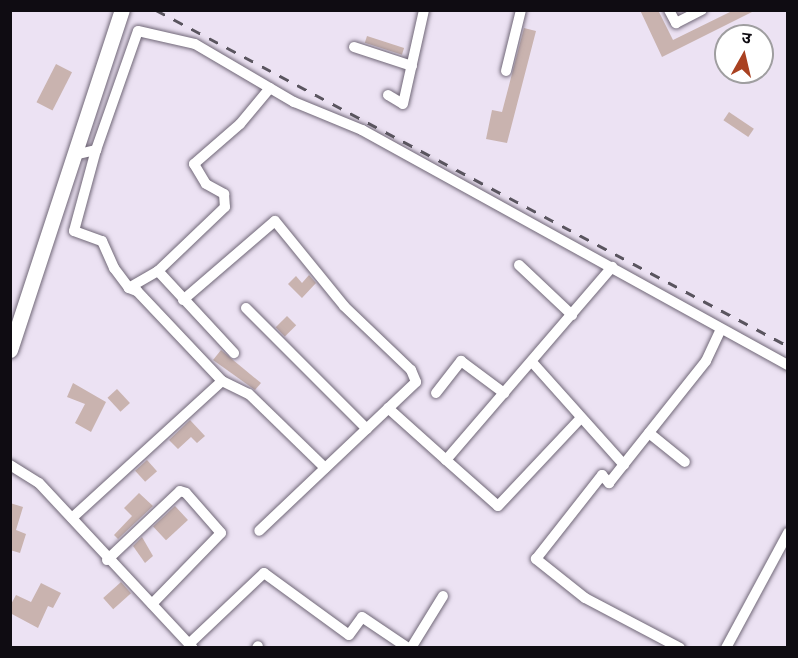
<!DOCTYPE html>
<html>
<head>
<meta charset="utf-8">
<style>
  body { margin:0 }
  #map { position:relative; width:798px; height:658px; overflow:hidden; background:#ece2f3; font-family:Montserrat,"Noto Sans Devanagari",sans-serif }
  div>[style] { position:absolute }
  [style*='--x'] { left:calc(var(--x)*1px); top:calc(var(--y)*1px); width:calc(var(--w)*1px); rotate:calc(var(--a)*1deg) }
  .building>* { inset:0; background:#c9b3af; transform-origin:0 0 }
  .roads { filter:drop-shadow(0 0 2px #706777) drop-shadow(0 0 2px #706777) }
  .street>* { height:10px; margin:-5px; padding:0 5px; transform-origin:5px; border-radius:5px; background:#fff }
  .secondary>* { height:15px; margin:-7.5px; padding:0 7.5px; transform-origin:7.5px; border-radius:7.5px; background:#fff }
  .rail>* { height:3px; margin-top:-1.5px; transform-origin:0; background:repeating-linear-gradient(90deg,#59545e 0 10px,transparent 0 20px) }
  span { translate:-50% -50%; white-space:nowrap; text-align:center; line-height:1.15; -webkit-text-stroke:4.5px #fff; paint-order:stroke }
  .frame { position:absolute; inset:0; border:12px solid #0f0c12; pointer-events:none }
  .north { position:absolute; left:714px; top:24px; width:60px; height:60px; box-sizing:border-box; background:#fff; border:2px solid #9f9ea0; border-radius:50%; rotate:8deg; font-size:16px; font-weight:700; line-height:24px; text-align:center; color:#0f0c12 }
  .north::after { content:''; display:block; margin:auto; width:21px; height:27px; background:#a94121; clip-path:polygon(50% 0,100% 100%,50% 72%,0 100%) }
</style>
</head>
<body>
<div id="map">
  <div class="building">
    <div style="clip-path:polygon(640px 10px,658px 10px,673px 40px,734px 10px,756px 10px,662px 57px)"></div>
    <div style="clip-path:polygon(524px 28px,536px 31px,507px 143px,486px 139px,492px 110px,502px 112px)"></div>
    <div style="left:367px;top:36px;width:39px;height:7px;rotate:18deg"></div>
    <div style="left:56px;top:64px;width:18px;height:43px;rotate:27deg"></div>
    <div style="left:729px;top:112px;width:30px;height:10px;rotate:34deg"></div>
    <div style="clip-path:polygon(309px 275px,316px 283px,302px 298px,288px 284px,296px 276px,302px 283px)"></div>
    <div style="left:287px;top:316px;width:13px;height:16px;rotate:45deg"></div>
    <div style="clip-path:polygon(221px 350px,261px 383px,255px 390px,213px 360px)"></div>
    <div style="clip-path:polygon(73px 383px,106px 402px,91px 432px,75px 423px,85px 404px,67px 397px)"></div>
    <div style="left:117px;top:389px;width:19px;height:13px;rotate:47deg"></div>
    <div style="clip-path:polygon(190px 420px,205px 436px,197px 443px,191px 437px,178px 449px,169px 440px)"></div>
    <div style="left:147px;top:460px;width:15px;height:16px;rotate:48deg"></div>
    <div style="clip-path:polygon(139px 493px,153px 506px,118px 539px,114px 535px,132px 516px,124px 508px)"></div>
    <div style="clip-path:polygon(10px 503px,23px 507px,16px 530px,26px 534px,20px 553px,10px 550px)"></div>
    <div style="left:175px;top:506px;width:19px;height:30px;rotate:47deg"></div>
    <div style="clip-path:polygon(142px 537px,153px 556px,145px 563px,133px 546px)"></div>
    <div style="left:121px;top:582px;width:15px;height:24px;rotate:48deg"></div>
    <div style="clip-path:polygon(41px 583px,61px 593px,53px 608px,48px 606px,38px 628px,10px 613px,10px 606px,16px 595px,31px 602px)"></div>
  </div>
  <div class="roads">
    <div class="street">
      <div style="--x:669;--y:10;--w:15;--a:62"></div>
      <div style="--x:676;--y:23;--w:29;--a:-27"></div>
      <div style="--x:354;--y:47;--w:61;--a:18.1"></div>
      <div style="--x:506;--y:71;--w:63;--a:-76.2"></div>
      <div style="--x:270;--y:88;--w:47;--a:129.8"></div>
      <div style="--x:240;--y:124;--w:61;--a:139"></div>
      <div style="--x:194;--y:164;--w:23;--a:59"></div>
      <div style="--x:206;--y:184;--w:21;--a:29"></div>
      <div style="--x:224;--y:194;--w:13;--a:86"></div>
      <div style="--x:225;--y:207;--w:93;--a:136.3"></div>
      <div style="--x:158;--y:271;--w:34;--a:150"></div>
      <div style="--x:129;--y:288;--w:9;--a:21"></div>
      <div style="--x:137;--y:291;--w:124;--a:46.6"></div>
      <div style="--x:222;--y:381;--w:30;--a:26"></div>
      <div style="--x:249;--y:394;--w:106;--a:44.2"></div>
      <div style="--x:388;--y:95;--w:17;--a:31"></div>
      <div style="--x:403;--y:104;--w:96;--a:-77.4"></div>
      <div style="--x:96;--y:150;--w:84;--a:105.2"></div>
      <div style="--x:74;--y:231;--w:30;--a:20"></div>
      <div style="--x:102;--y:241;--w:30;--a:66"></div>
      <div style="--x:114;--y:268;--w:25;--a:53"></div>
      <div style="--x:74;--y:155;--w:23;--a:-13"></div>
      <div style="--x:96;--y:150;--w:126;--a:-70.6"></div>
      <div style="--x:138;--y:31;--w:58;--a:12.8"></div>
      <div style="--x:195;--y:44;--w:115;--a:30.4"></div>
      <div style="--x:294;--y:102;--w:74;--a:22.4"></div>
      <div style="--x:362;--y:130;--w:487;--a:28.9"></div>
      <div style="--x:519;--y:265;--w:73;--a:43.3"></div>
      <div style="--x:158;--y:271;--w:112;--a:47.2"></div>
      <div style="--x:183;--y:300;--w:121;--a:-40.7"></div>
      <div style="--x:275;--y:221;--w:109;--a:50.9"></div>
      <div style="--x:344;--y:306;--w:93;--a:43.7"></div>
      <div style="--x:411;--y:370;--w:13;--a:67"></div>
      <div style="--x:416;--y:382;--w:216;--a:136.5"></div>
      <div style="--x:246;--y:308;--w:171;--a:45"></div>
      <div style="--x:532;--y:362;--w:138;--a:48.2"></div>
      <div style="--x:436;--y:393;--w:41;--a:-52"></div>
      <div style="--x:461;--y:361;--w:54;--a:36.7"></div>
      <div style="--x:388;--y:408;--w:78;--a:41.9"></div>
      <div style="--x:446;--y:460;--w:255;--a:-49.3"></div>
      <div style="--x:649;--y:433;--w:46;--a:38.9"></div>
      <div style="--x:446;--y:460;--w:69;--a:41.5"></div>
      <div style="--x:498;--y:506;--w:121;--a:-46.7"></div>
      <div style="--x:10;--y:465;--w:34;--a:32"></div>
      <div style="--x:39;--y:483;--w:226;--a:47"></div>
      <div style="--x:72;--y:518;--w:203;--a:-42.4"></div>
      <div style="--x:107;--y:560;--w:100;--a:-43.4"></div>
      <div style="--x:180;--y:491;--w:6;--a:18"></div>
      <div style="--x:186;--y:493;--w:53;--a:48.8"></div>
      <div style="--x:221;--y:533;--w:99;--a:134.2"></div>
      <div style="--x:190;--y:643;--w:102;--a:-43.4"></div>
      <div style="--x:264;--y:573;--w:105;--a:36.1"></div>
      <div style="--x:349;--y:635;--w:22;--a:-54"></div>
      <div style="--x:362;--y:617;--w:55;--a:34"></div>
      <div style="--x:257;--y:648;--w:2;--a:-63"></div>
      <div style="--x:411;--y:648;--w:61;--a:-58.4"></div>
      <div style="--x:680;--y:648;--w:107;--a:-152.2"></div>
      <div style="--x:585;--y:598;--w:63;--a:-141.5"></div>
      <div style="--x:536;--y:559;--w:107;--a:-51.8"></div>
      <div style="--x:602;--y:475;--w:11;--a:49"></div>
      <div style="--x:609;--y:483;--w:156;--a:-51.5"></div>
      <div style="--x:706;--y:361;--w:35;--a:-65"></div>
      <div style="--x:726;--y:648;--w:131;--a:-61.7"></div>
    </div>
    <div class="secondary">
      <div style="--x:10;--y:350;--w:358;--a:-71.8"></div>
    </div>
  </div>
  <div class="rail">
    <div style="--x:156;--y:10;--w:716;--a:28"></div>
  </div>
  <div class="frame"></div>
  <div class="north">उ</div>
</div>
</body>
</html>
